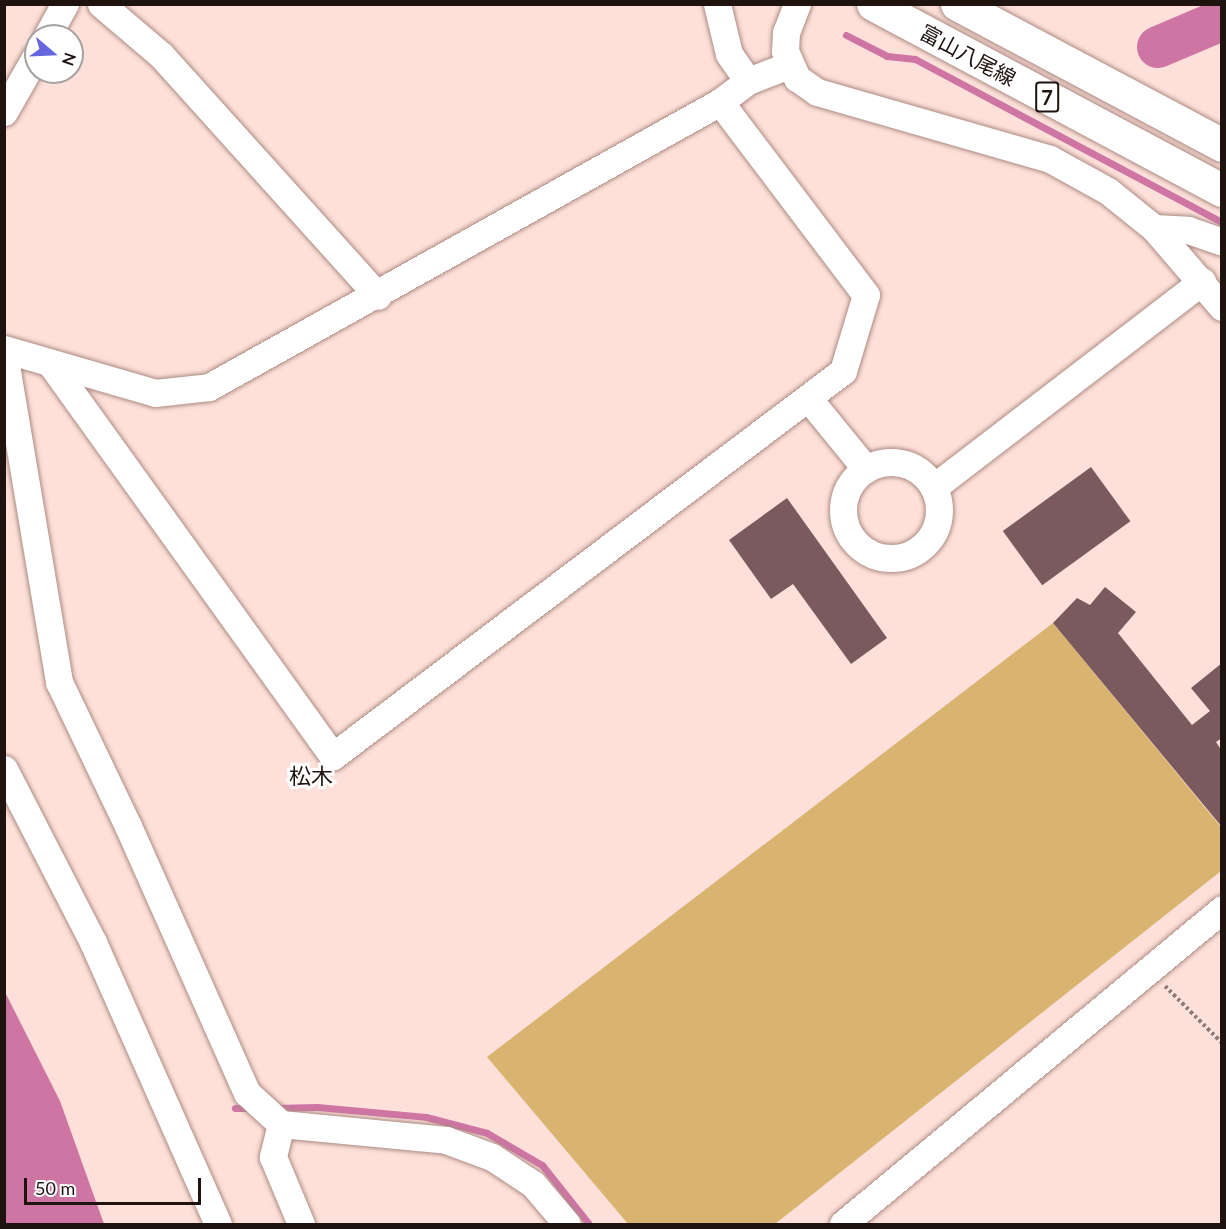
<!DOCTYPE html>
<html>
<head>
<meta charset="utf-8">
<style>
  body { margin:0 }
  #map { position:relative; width:1226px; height:1229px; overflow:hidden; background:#fde0d9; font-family:Lato,"Noto Sans JP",sans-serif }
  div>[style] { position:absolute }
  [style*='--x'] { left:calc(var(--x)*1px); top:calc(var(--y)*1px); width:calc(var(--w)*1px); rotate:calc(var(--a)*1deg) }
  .green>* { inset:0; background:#d9b370 }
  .water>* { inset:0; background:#ce75a4 }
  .stream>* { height:7px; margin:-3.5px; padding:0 3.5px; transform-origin:3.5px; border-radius:3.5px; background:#ce75a4 }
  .river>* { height:42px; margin:-21px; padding:0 21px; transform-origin:21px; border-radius:21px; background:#ce75a4 }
  .building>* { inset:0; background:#7a5a5d; transform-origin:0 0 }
  .path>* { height:4px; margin-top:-2px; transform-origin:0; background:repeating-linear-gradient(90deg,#8f7a75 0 3px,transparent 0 6px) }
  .roads { filter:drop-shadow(0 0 2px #ac8b83) drop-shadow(0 0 2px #ac8b83) }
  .minor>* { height:27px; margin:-13.5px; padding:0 13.5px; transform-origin:13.5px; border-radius:13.5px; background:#fff }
  .minor>.ring { margin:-13.5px; padding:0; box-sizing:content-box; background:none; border:27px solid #fff; border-radius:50% }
  .major>* { height:33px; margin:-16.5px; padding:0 16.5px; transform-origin:16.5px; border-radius:16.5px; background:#fff }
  span { translate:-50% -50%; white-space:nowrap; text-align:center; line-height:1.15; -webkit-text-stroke:6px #fff; paint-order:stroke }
  .shield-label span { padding:2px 4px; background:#fff; border:2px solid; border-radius:4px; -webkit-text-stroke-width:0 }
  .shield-label { font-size:20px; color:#1f1310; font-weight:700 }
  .street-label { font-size:21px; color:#1f1310 }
  .neighbourhood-label { font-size:22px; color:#1f1310 }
  .frame { position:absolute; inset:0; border:6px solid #1f1310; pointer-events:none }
  .north { position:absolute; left:24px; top:24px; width:60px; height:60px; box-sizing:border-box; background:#fff; border:2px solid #a5a19f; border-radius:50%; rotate:109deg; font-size:16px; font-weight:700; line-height:24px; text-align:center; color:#1f1310 }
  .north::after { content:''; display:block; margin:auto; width:21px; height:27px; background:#6667e0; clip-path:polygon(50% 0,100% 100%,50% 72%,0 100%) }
  .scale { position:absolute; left:24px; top:1178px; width:177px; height:27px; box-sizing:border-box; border:3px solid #1f1310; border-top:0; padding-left:8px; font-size:18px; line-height:21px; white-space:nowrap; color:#1f1310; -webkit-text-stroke:4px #fff; paint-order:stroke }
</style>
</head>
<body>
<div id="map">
  <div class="green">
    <div style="clip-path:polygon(1053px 623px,1221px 827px,1221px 871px,775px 1224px,628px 1224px,487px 1057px)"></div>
  </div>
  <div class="water">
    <div style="clip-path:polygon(4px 990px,60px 1101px,104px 1224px,5px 1224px)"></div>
  </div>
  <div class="stream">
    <div style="--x:846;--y:35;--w:46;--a:27.1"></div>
    <div style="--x:887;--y:56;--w:28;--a:6"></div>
    <div style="--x:915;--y:59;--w:348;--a:28"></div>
    <div style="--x:235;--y:1108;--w:16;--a:0"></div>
    <div style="--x:274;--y:1108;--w:43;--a:-1.3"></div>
    <div style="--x:317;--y:1107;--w:109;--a:5.2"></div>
    <div style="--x:426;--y:1117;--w:63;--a:14.7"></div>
    <div style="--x:487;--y:1133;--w:64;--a:30.2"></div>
    <div style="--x:542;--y:1165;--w:75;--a:51.5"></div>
  </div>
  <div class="river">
    <div style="--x:1158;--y:47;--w:69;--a:-22.9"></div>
  </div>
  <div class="building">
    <div style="left:1091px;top:467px;width:67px;height:109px;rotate:54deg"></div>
    <div style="clip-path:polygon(787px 498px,887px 638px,851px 664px,793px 584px,771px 599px,729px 540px)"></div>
    <div style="clip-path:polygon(1105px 587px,1136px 612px,1118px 633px,1192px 725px,1210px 711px,1191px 688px,1222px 663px,1222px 738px,1216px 742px,1222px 751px,1222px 827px,1053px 623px,1077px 598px,1090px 605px)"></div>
  </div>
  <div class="path">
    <div style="--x:1165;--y:986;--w:81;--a:45"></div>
  </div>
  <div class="roads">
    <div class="minor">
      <div style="--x:101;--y:4;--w:79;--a:40.4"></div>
      <div style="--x:161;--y:55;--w:324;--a:48"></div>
      <div style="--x:717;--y:4;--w:51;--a:76.5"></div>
      <div style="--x:729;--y:54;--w:33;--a:55"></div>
      <div style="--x:797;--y:4;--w:30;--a:111"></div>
      <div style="--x:786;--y:32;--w:19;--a:93"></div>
      <div style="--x:785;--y:51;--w:30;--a:66"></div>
      <div style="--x:797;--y:78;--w:24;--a:35"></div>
      <div style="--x:817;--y:92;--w:242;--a:16"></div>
      <div style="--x:1050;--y:159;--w:66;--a:28.9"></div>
      <div style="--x:1108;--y:191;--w:59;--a:38.8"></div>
      <div style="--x:1154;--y:228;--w:104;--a:49.3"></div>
      <div style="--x:47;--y:36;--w:37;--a:-61"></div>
      <div style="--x:4;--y:112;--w:64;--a:-60.3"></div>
      <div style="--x:1154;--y:228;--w:34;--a:3"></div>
      <div style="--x:1188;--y:230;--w:36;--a:19"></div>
      <div style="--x:4;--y:349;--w:157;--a:16.2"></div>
      <div style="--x:155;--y:393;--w:54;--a:-6.3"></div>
      <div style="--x:209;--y:387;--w:585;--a:-29.15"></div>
      <div style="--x:720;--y:102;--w:35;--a:-37"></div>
      <div style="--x:748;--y:81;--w:44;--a:-21.3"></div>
      <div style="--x:4;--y:353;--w:334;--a:80.5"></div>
      <div style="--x:59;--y:682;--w:160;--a:64.4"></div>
      <div style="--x:128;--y:826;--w:292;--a:66"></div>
      <div style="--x:247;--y:1093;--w:46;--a:42.4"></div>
      <div style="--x:281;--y:1124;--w:166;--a:5.5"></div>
      <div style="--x:446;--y:1140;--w:49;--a:20.3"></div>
      <div style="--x:492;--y:1157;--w:49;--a:33.4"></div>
      <div style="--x:533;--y:1184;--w:52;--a:49.6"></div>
      <div style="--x:51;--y:364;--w:483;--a:54.3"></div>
      <div style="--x:333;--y:756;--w:639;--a:-37.05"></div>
      <div style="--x:843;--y:371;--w:79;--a:-73.2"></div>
      <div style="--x:866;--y:295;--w:242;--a:-127.1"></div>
      <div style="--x:808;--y:398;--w:92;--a:50.8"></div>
      <div class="ring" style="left:843px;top:462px;width:69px;height:69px"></div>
      <div style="--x:934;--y:487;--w:338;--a:-37.5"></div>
      <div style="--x:4;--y:769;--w:195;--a:62.8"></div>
      <div style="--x:93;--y:942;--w:308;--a:66.1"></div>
      <div style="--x:281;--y:1124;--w:34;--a:104"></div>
      <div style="--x:273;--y:1157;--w:73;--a:67.3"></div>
      <div style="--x:843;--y:1224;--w:493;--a:-39.7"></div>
    </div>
    <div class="major">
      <div style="--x:873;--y:4;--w:395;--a:28.1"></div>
      <div style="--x:957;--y:4;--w:300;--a:28"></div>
    </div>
  </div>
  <div class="shield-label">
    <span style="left:1047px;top:97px">7</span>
  </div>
  <div class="street-label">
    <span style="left:968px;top:55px;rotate:28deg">富山八尾線</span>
  </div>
  <div class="neighbourhood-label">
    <span style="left:311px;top:776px">松木</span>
  </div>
  <div class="frame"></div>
  <div class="north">N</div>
  <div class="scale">50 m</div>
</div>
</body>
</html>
